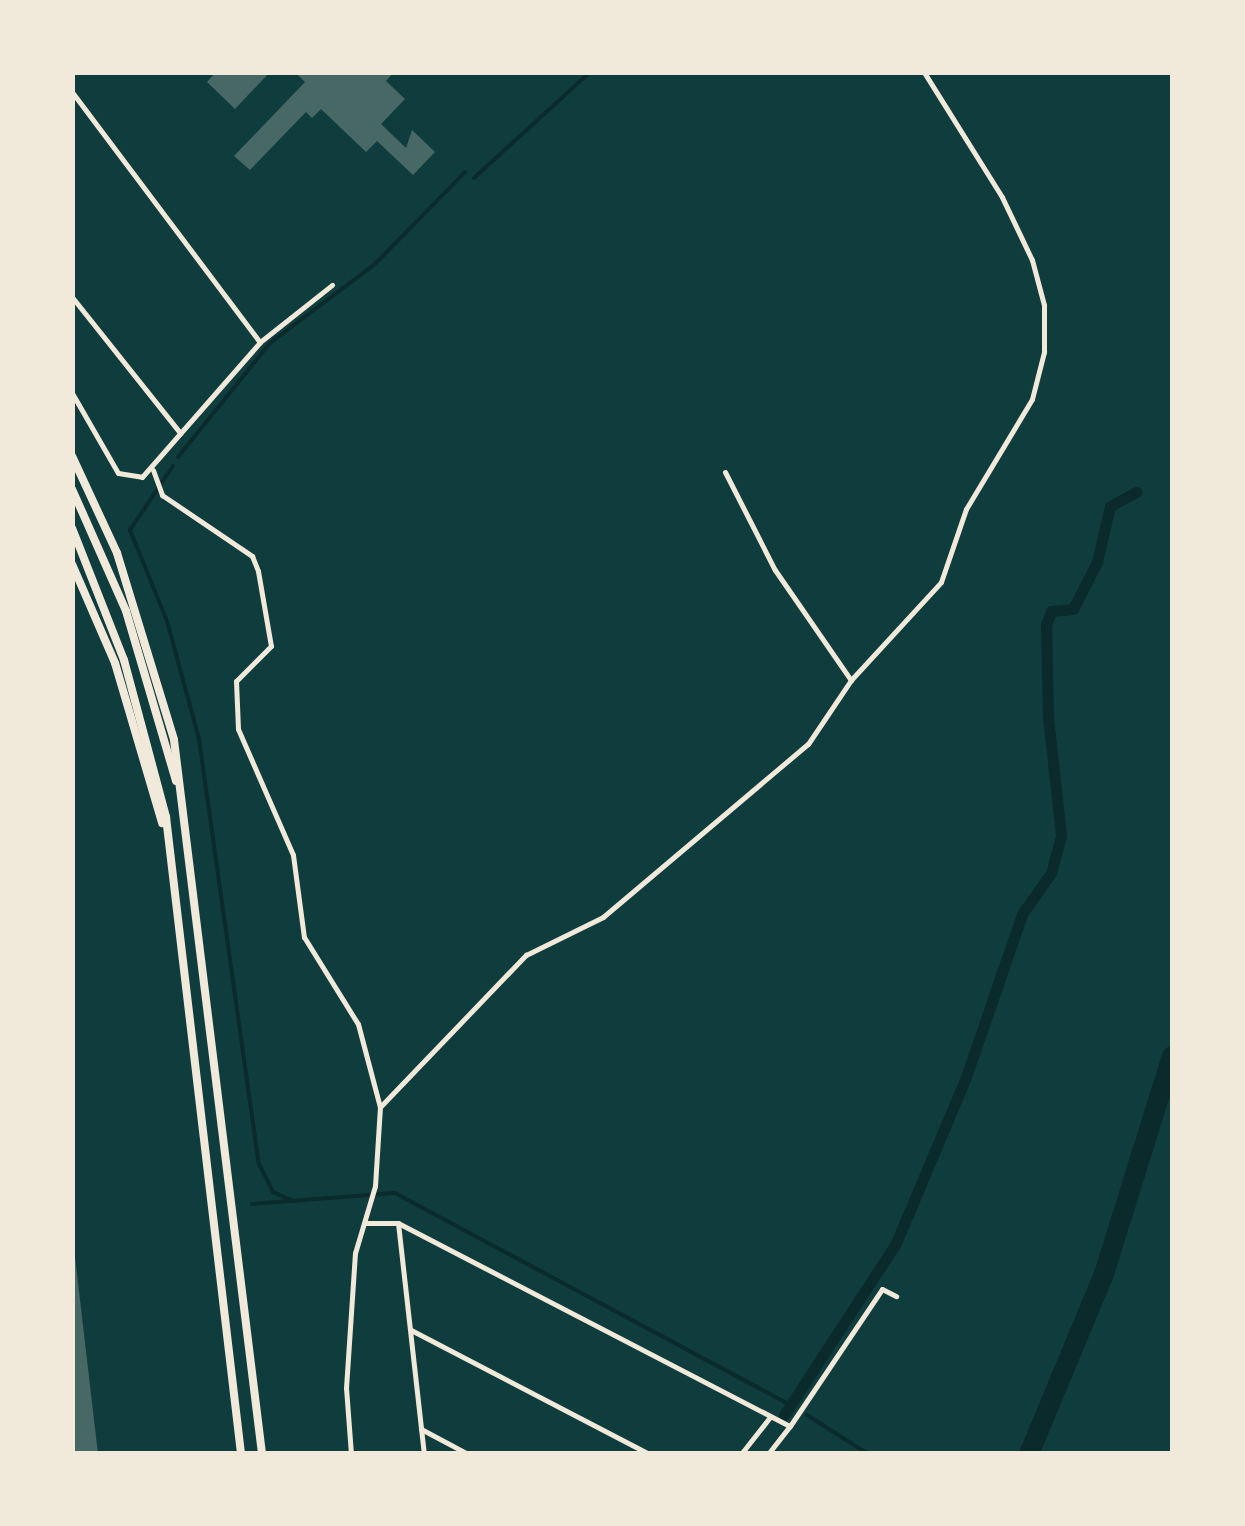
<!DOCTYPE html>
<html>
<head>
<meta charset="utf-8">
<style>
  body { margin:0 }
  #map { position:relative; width:1245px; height:1526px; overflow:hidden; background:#0f3d3e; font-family:Ubuntu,sans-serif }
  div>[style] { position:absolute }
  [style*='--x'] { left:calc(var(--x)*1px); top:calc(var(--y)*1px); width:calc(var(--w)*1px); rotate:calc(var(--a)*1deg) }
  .stream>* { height:4px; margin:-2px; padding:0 2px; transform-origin:2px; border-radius:2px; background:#0a2a2b }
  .canal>* { height:11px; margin:-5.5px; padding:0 5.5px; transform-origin:5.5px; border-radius:5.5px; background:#0a2a2b }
  .river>* { height:20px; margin:-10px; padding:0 10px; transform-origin:10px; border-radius:10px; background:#0a2a2b }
  .building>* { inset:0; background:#486865 }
  .minor>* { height:5px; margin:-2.5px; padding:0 2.5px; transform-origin:2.5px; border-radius:2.5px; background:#f1e9da }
  .trunk>* { height:8px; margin:-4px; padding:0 4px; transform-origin:4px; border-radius:4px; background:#f1e9da }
  span { translate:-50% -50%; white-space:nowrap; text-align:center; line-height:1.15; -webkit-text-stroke:8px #f1e9da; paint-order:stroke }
  .frame { position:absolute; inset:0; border:75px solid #f1e9da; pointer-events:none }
</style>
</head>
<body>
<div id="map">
  <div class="stream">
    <div style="--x:474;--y:178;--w:157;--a:-42.4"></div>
    <div style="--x:178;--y:457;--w:146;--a:-51.1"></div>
    <div style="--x:270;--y:343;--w:130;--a:-36.9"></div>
    <div style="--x:374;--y:265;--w:130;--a:-45.6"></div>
    <div style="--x:173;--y:466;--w:77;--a:123.9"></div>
    <div style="--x:130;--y:530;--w:98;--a:67.9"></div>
    <div style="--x:167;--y:621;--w:122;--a:74.8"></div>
    <div style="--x:199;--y:739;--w:429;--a:82"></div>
    <div style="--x:259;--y:1164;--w:31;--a:63"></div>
    <div style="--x:273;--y:1192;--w:20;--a:24"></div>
    <div style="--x:252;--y:1204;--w:143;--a:-4.4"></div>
    <div style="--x:395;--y:1193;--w:446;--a:28.2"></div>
    <div style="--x:807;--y:1415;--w:72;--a:32.6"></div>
  </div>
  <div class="canal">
    <div style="--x:784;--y:1415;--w:205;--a:-56.9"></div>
    <div style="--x:896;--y:1243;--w:180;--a:-67.1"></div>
    <div style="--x:966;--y:1077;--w:172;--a:-71"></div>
    <div style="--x:1022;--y:914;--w:50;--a:-54.7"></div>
    <div style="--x:1051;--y:873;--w:39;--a:-75"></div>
    <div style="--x:1061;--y:835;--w:119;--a:-96.3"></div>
    <div style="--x:1048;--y:717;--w:92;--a:-91.2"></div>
    <div style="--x:1046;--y:625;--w:15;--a:-70"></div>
    <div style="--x:1051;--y:611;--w:22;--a:-5"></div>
    <div style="--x:1073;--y:609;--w:53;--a:-62.9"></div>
    <div style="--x:1097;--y:562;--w:57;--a:-76.9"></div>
    <div style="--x:1110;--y:506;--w:30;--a:-28"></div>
  </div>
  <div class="river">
    <div style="--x:1029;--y:1454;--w:195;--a:-67.4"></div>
    <div style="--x:1104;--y:1274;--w:228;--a:-72.7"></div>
  </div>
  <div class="building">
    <div style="clip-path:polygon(216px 72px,270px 72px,235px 109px,207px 82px)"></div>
    <div style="clip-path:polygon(295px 72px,394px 72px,386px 81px,405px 99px,381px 124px,406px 148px,412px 130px,435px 152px,413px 175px,377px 141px,366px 152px,321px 109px,312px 118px,306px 112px,250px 170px,234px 156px,305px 82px)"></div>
    <div style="clip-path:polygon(72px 1257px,75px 1257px,98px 1454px,72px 1454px)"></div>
  </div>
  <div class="minor">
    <div style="--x:72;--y:92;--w:313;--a:53.1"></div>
    <div style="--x:72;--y:297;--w:174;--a:51.5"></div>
    <div style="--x:72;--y:393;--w:92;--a:60.1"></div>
    <div style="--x:118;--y:473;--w:24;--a:9"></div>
    <div style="--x:142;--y:477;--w:179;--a:-48.8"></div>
    <div style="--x:260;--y:342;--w:92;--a:-38.4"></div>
    <div style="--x:153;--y:470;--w:27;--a:70"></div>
    <div style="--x:162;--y:495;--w:109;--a:34.1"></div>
    <div style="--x:252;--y:556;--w:16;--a:68"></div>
    <div style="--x:258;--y:571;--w:76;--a:80.2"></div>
    <div style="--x:271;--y:646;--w:49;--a:135"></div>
    <div style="--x:236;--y:681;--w:48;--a:87.6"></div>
    <div style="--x:238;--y:729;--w:137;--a:66.4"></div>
    <div style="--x:293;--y:855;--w:83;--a:82.4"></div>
    <div style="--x:304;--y:937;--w:102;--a:58.2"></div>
    <div style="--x:358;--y:1024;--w:86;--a:75.2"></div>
    <div style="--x:725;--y:472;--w:110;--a:63"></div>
    <div style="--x:775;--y:570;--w:134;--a:55.4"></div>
    <div style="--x:365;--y:1223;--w:33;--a:0"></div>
    <div style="--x:398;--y:1223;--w:441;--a:27.4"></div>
    <div style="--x:790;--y:1426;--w:165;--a:-56.1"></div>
    <div style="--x:882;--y:1289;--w:16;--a:27"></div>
    <div style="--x:398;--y:1223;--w:232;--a:83.6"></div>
    <div style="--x:411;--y:1330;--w:268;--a:27.5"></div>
    <div style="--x:421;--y:1429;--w:53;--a:28"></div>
    <div style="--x:351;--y:1454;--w:66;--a:-94.3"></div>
    <div style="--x:346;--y:1388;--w:135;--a:-86.2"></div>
    <div style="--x:355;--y:1253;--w:70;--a:-73.4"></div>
    <div style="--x:375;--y:1186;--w:79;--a:-86.4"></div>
    <div style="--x:380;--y:1107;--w:211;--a:-46.2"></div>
    <div style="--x:526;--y:955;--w:86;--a:-26.3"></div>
    <div style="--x:603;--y:917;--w:268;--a:-40.2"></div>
    <div style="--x:808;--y:744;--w:77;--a:-56.1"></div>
    <div style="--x:851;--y:680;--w:133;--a:-47.4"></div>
    <div style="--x:941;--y:582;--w:77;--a:-71.1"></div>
    <div style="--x:966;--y:509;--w:128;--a:-59"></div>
    <div style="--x:1032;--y:399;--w:49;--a:-75.7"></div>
    <div style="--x:1044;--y:352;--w:47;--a:-90"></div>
    <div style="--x:1044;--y:305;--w:47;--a:-104.9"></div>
    <div style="--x:1032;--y:260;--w:70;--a:-115.5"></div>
    <div style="--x:1002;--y:197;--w:147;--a:-122"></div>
    <div style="--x:741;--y:1454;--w:47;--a:-51.9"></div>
    <div style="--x:768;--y:1454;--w:36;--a:-52"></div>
  </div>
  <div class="trunk">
    <div style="--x:72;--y:456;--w:107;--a:65.1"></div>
    <div style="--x:117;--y:553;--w:195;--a:73"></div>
    <div style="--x:174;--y:740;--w:719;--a:82.97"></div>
    <div style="--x:72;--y:489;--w:133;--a:66.1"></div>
    <div style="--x:126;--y:611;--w:177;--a:73.6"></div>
    <div style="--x:72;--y:528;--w:142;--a:68.5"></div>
    <div style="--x:124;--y:660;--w:163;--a:75"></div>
    <div style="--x:166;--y:817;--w:641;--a:83.28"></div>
    <div style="--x:72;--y:564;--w:108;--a:66.5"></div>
    <div style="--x:115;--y:663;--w:167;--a:73.6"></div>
  </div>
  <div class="frame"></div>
</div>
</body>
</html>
